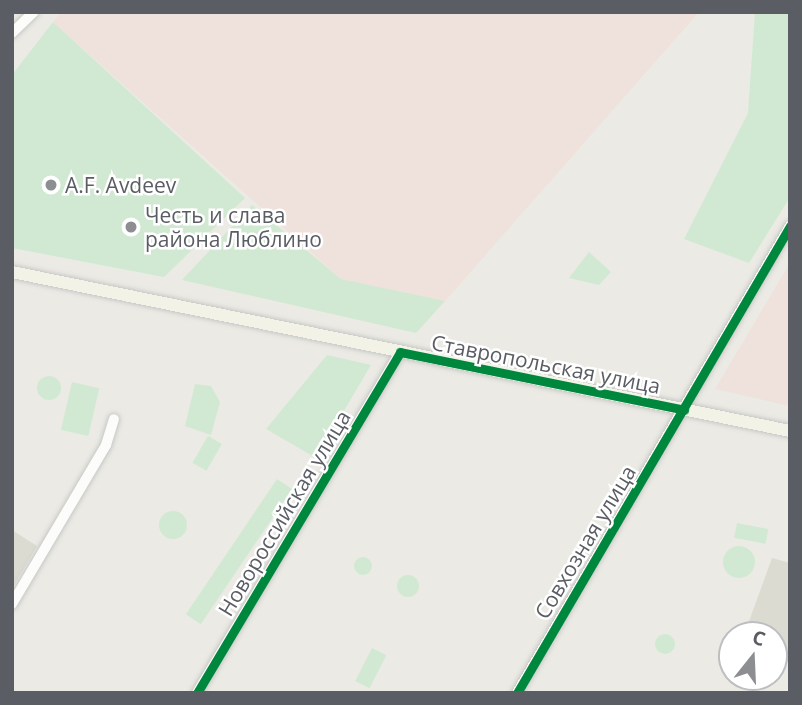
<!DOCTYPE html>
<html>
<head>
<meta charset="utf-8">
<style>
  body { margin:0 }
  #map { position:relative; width:802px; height:705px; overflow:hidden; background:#ebeae4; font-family:"Open Sans",sans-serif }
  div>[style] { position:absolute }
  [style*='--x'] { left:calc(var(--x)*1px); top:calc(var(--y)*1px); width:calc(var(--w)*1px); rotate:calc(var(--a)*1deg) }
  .education>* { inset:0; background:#dcdbd2 }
  .medical>* { inset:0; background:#efe1db }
  .green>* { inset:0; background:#d1e9d2; transform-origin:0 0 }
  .round { border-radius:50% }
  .roads { filter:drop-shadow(0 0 2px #c7c8c7) drop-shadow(0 0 2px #c7c8c7) }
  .minor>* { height:10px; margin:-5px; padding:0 5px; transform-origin:5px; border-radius:5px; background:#fcfcfb }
  .major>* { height:12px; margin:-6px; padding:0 6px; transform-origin:6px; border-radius:6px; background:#f2f2e7 }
  .cycleway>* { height:9px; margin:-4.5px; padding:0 4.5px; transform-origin:4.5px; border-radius:4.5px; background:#00873e }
  .dots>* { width:19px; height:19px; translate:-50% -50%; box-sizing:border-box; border:4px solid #fff; border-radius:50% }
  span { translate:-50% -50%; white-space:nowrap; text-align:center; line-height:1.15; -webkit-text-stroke:5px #fff; paint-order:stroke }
  .poi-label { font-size:21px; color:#5a5d64 }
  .left { translate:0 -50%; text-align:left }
  .street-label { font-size:21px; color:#5a5d64 }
  .frame { position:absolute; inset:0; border:14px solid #5a5d64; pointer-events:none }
  .north { position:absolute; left:718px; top:621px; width:70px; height:70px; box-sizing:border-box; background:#fff; border:2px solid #bdbec1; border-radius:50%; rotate:18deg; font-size:19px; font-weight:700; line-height:28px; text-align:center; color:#5a5d64 }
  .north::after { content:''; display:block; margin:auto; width:24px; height:32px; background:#8d8e91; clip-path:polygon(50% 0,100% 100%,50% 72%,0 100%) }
</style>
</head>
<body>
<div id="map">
  <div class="education">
    <div style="clip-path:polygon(12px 530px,37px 546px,12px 589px)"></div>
    <div style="clip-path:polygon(772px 558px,790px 563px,790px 663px,774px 658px,774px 635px,744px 635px)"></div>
  </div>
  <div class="medical">
    <div style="clip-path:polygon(61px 12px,699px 12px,445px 301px,341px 279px,53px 22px)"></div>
    <div style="clip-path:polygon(790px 263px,790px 406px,715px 389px)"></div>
  </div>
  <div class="green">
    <div style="clip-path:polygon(755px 12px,790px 12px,790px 197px,749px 263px,684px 239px,748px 113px)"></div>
    <div style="clip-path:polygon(53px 22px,245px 198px,164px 277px,12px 248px,12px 75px)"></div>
    <div style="clip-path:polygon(252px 205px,341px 279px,445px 301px,416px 333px,182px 280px)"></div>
    <div style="clip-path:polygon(589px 252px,611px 272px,599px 285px,569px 278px)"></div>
    <div style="clip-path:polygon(327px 355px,371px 365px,316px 458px,266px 429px)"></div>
    <div class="round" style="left:37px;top:376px;width:24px;height:24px"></div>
    <div style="left:72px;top:382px;width:28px;height:49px;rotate:13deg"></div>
    <div style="clip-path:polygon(195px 384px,211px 386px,220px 402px,211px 435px,185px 426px)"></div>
    <div style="left:208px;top:436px;width:16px;height:31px;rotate:30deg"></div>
    <div style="left:277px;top:479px;width:18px;height:163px;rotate:34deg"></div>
    <div class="round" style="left:159px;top:511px;width:28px;height:28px"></div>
    <div style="left:737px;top:523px;width:32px;height:15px;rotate:11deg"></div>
    <div class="round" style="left:723px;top:546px;width:32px;height:32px"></div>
    <div class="round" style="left:354px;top:557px;width:18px;height:18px"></div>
    <div class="round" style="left:397px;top:575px;width:22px;height:22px"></div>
    <div class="round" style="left:655px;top:634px;width:20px;height:20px"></div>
    <div style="left:372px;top:648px;width:16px;height:37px;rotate:27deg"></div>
  </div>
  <div class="roads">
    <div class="minor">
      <div style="--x:12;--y:33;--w:30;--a:-44"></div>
      <div style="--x:12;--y:604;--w:185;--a:-59.4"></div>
      <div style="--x:106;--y:445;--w:27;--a:-73"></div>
      <div style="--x:197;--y:693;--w:397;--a:-59.2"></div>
      <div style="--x:517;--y:693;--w:541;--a:-59.69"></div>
    </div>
    <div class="major">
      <div style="--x:12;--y:272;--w:794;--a:11.55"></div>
    </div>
  </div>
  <div class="cycleway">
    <div style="--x:197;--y:693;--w:397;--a:-59.2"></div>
    <div style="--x:400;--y:352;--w:290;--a:11.5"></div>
    <div style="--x:517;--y:693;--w:541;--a:-59.69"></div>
  </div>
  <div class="dots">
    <div style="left:51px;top:185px;background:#8d8e91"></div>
    <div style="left:131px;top:227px;background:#8d8e91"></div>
  </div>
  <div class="poi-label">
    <span class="left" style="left:65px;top:185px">A.F. Avdeev</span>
    <span class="left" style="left:145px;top:227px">Честь и слава<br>района Люблино</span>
  </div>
  <div class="street-label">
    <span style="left:546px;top:364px;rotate:11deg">Ставропольская улица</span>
    <span style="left:284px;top:513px;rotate:-59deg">Новороссийская улица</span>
    <span style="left:585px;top:542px;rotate:-59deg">Совхозная улица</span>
  </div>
  <div class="frame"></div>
  <div class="north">С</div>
</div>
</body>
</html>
